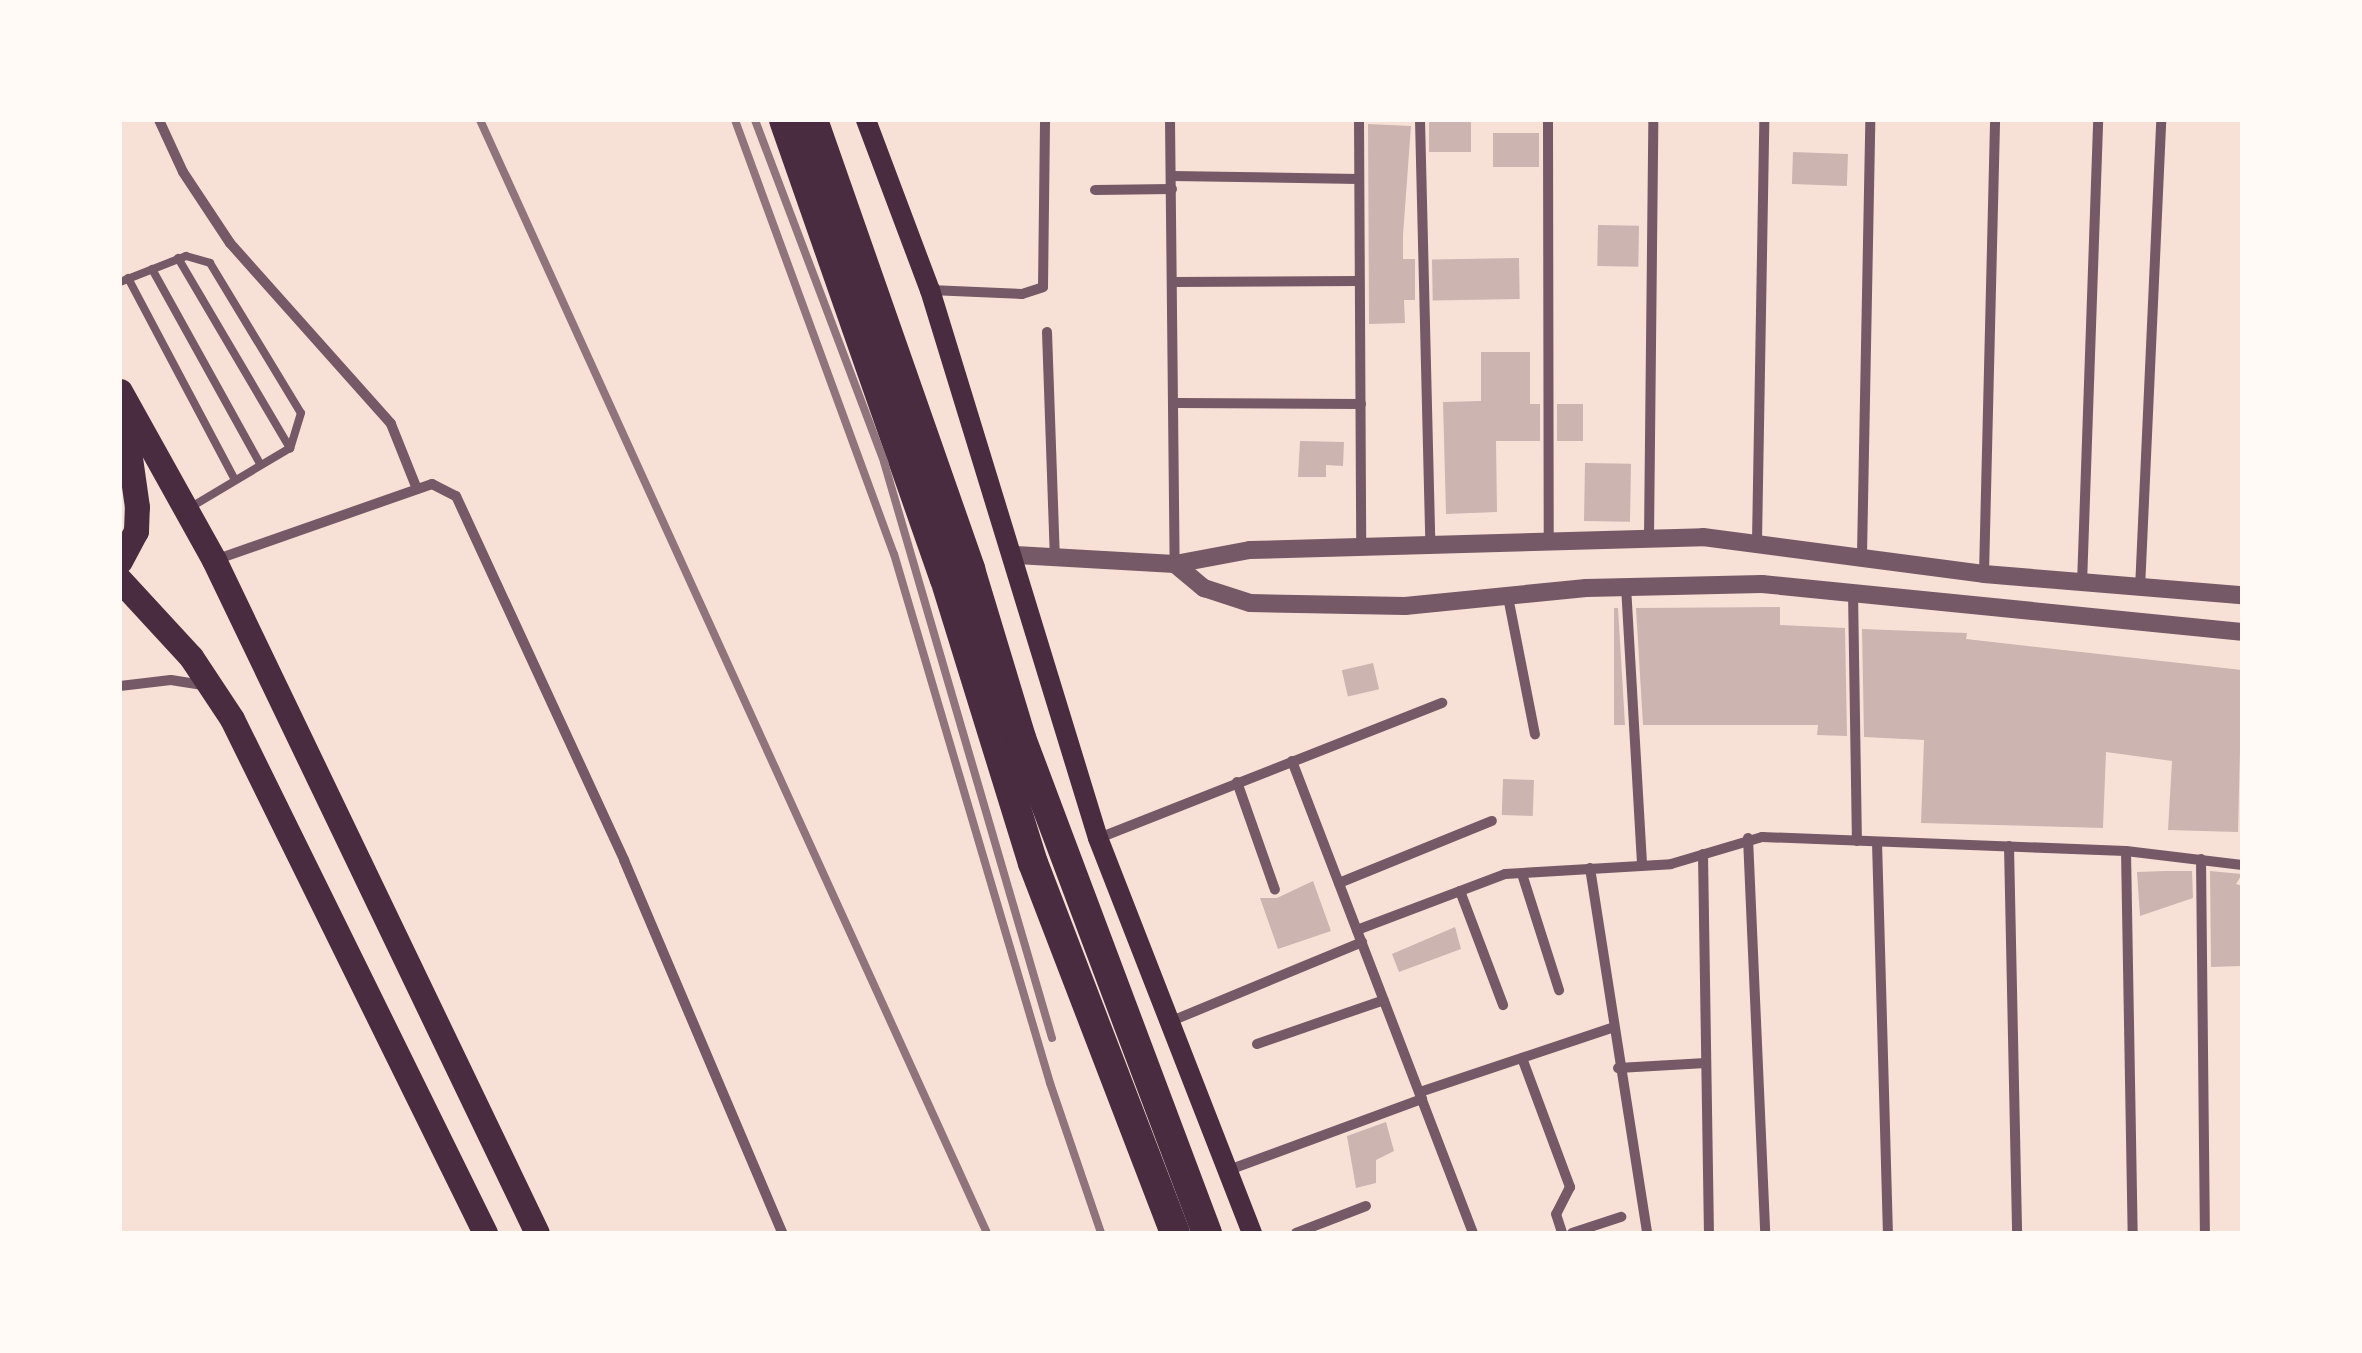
<!DOCTYPE html>
<html>
<head>
<meta charset="utf-8">
<style>
  body { margin:0 }
  #map { position:relative; width:2362px; height:1353px; overflow:hidden; background:#f7e1d7; font-family:"DM Sans",sans-serif }
  div>[style] { position:absolute }
  [style*='--x'] { left:calc(var(--x)*1px); top:calc(var(--y)*1px); width:calc(var(--w)*1px); rotate:calc(var(--a)*1deg) }
  .building>* { inset:0; background:#ccb4b1; transform-origin:0 0 }
  .service>* { height:8px; margin:-4px; padding:0 4px; transform-origin:4px; border-radius:4px; background:#755966 }
  .minor>* { height:10px; margin:-5px; padding:0 5px; transform-origin:5px; border-radius:5px; background:#755966 }
  .tertiary>* { height:18px; margin:-9px; padding:0 9px; transform-origin:9px; border-radius:9px; background:#755966 }
  .secondary>* { height:20px; margin:-10px; padding:0 10px; transform-origin:10px; border-radius:10px; background:#4a2c40 }
  .primary>* { height:25px; margin:-12.5px; padding:0 12.5px; transform-origin:12.5px; border-radius:12.5px; background:#4a2c40 }
  .motorway>* { height:30px; margin:-15px; padding:0 15px; transform-origin:15px; border-radius:15px; background:#4a2c40 }
  .rail>* { height:8px; margin:-4px; padding:0 4px; transform-origin:4px; border-radius:4px; background:#8f747c }
  span { translate:-50% -50%; white-space:nowrap; text-align:center; line-height:1.15; -webkit-text-stroke:8px #fffaf5; paint-order:stroke }
  .frame { position:absolute; inset:0; border:122px solid #fffaf5; pointer-events:none }
</style>
</head>
<body>
<div id="map">
  <div class="building">
    <div style="left:1429px;top:120px;width:42px;height:32px"></div>
    <div style="clip-path:polygon(1368px 124px,1411px 126px,1403px 235px,1403px 259px,1415px 259px,1415px 300px,1404px 300px,1405px 323px,1369px 324px)"></div>
    <div style="left:1493px;top:133px;width:46px;height:34px"></div>
    <div style="left:1793px;top:152px;width:55px;height:32px;rotate:2deg"></div>
    <div style="left:1598px;top:225px;width:41px;height:41px;rotate:1deg"></div>
    <div style="left:1519px;top:258px;width:41px;height:87px;rotate:89deg"></div>
    <div style="clip-path:polygon(1481px 352px,1530px 352px,1530px 404px,1540px 404px,1540px 441px,1496px 441px,1497px 512px,1446px 514px,1443px 402px,1481px 401px)"></div>
    <div style="left:1557px;top:404px;width:26px;height:37px"></div>
    <div style="clip-path:polygon(1300px 441px,1344px 442px,1343px 466px,1326px 465px,1326px 477px,1298px 477px)"></div>
    <div style="left:1585px;top:463px;width:46px;height:58px;rotate:1deg"></div>
    <div style="clip-path:polygon(1780px 607px,1780px 625px,1845px 628px,1847px 736px,1817px 735px,1818px 725px,1643px 725px,1636px 608px)"></div>
    <div style="clip-path:polygon(1614px 608px,1618px 608px,1625px 725px,1614px 725px)"></div>
    <div style="clip-path:polygon(1862px 629px,1967px 633px,1966px 639px,2242px 670px,2238px 832px,2168px 830px,2172px 761px,2106px 752px,2103px 828px,1921px 823px,1924px 740px,1864px 737px)"></div>
    <div style="left:1373px;top:663px;width:27px;height:32px;rotate:77deg"></div>
    <div style="left:1503px;top:779px;width:31px;height:36px;rotate:2deg"></div>
    <div style="clip-path:polygon(2165px 871px,2192px 871px,2193px 898px,2140px 916px,2137px 872px)"></div>
    <div style="clip-path:polygon(2210px 871px,2242px 874px,2236px 884px,2242px 886px,2242px 966px,2211px 967px)"></div>
    <div style="clip-path:polygon(1313px 881px,1331px 931px,1278px 949px,1260px 898px,1277px 898px)"></div>
    <div style="clip-path:polygon(1455px 927px,1461px 949px,1399px 972px,1392px 954px)"></div>
    <div style="clip-path:polygon(1386px 1122px,1394px 1151px,1376px 1160px,1376px 1183px,1356px 1188px,1347px 1136px)"></div>
  </div>
  <div class="service">
    <div style="--x:178;--y:258;--w:221;--a:59.5"></div>
    <div style="--x:152;--y:269;--w:223;--a:61"></div>
    <div style="--x:128;--y:278;--w:226;--a:62.1"></div>
    <div style="--x:120;--y:282;--w:71;--a:-21.5"></div>
    <div style="--x:186;--y:256;--w:25;--a:16"></div>
    <div style="--x:210;--y:263;--w:175;--a:58.8"></div>
    <div style="--x:301;--y:413;--w:37;--a:107"></div>
    <div style="--x:290;--y:448;--w:115;--a:149.2"></div>
  </div>
  <div class="minor">
    <div style="--x:159;--y:120;--w:57;--a:65.2"></div>
    <div style="--x:183;--y:172;--w:85;--a:56.5"></div>
    <div style="--x:230;--y:243;--w:242;--a:48.3"></div>
    <div style="--x:391;--y:424;--w:70;--a:68.2"></div>
    <div style="--x:1170;--y:120;--w:444;--a:89.4"></div>
    <div style="--x:1359;--y:120;--w:425;--a:89.7"></div>
    <div style="--x:1420;--y:120;--w:424;--a:88.6"></div>
    <div style="--x:1548;--y:120;--w:419;--a:89.9"></div>
    <div style="--x:1172;--y:176;--w:186;--a:0.9"></div>
    <div style="--x:1095;--y:190;--w:77;--a:-0.7"></div>
    <div style="--x:1174;--y:282;--w:185;--a:-0.3"></div>
    <div style="--x:930;--y:290;--w:92;--a:2.5"></div>
    <div style="--x:1022;--y:294;--w:22;--a:-18"></div>
    <div style="--x:1043;--y:287;--w:167;--a:-89.3"></div>
    <div style="--x:1047;--y:332;--w:227;--a:88"></div>
    <div style="--x:1177;--y:403;--w:184;--a:0.3"></div>
    <div style="--x:1649;--y:536;--w:416;--a:-89.4"></div>
    <div style="--x:1757;--y:541;--w:421;--a:-89"></div>
    <div style="--x:1862;--y:555;--w:435;--a:-88.9"></div>
    <div style="--x:215;--y:560;--w:230;--a:-19.3"></div>
    <div style="--x:432;--y:484;--w:27;--a:27"></div>
    <div style="--x:456;--y:496;--w:401;--a:65.2"></div>
    <div style="--x:624;--y:860;--w:405;--a:67"></div>
    <div style="--x:1984;--y:574;--w:454;--a:-88.6"></div>
    <div style="--x:2082;--y:584;--w:464;--a:-88"></div>
    <div style="--x:1626;--y:586;--w:280;--a:86.7"></div>
    <div style="--x:2140;--y:589;--w:469;--a:-87.4"></div>
    <div style="--x:1853;--y:591;--w:250;--a:89.1"></div>
    <div style="--x:1508;--y:597;--w:140;--a:78.9"></div>
    <div style="--x:120;--y:686;--w:51;--a:-6.7"></div>
    <div style="--x:171;--y:680;--w:32;--a:9"></div>
    <div style="--x:1292;--y:761;--w:506;--a:69.02"></div>
    <div style="--x:1237;--y:782;--w:114;--a:70.6"></div>
    <div style="--x:1099;--y:838;--w:369;--a:-21.5"></div>
    <div style="--x:1748;--y:838;--w:395;--a:87.5"></div>
    <div style="--x:1877;--y:842;--w:391;--a:88.4"></div>
    <div style="--x:2009;--y:846;--w:387;--a:88.8"></div>
    <div style="--x:2126;--y:851;--w:382;--a:89"></div>
    <div style="--x:1703;--y:854;--w:379;--a:89.1"></div>
    <div style="--x:2201;--y:859;--w:374;--a:89.4"></div>
    <div style="--x:1590;--y:868;--w:369;--a:81.1"></div>
    <div style="--x:1522;--y:874;--w:122;--a:72.3"></div>
    <div style="--x:1339;--y:883;--w:165;--a:-22.1"></div>
    <div style="--x:1460;--y:891;--w:122;--a:69.3"></div>
    <div style="--x:1357;--y:930;--w:158;--a:-20.7"></div>
    <div style="--x:1505;--y:874;--w:166;--a:-3.4"></div>
    <div style="--x:1671;--y:864;--w:95;--a:-16.5"></div>
    <div style="--x:1762;--y:837;--w:364;--a:2.2"></div>
    <div style="--x:2126;--y:851;--w:117;--a:6.9"></div>
    <div style="--x:1169;--y:1022;--w:209;--a:-22.5"></div>
    <div style="--x:1257;--y:1044;--w:134;--a:-19.1"></div>
    <div style="--x:1522;--y:1058;--w:138;--a:69.6"></div>
    <div style="--x:1570;--y:1187;--w:30;--a:117"></div>
    <div style="--x:1556;--y:1214;--w:20;--a:72"></div>
    <div style="--x:1618;--y:1068;--w:88;--a:-3.3"></div>
    <div style="--x:1420;--y:1092;--w:201;--a:-18.5"></div>
    <div style="--x:1226;--y:1171;--w:209;--a:-20.2"></div>
    <div style="--x:1296;--y:1233;--w:75;--a:-21.1"></div>
    <div style="--x:1572;--y:1233;--w:52;--a:-18.1"></div>
  </div>
  <div class="tertiary">
    <div style="--x:1015;--y:555;--w:160;--a:3.2"></div>
    <div style="--x:1175;--y:564;--w:76;--a:-10.6"></div>
    <div style="--x:1250;--y:550;--w:453;--a:-1.6"></div>
    <div style="--x:1703;--y:537;--w:283;--a:7.5"></div>
    <div style="--x:1984;--y:574;--w:259;--a:4.7"></div>
    <div style="--x:1175;--y:564;--w:38;--a:40"></div>
    <div style="--x:1204;--y:588;--w:48;--a:18.1"></div>
    <div style="--x:1250;--y:603;--w:155;--a:1.1"></div>
    <div style="--x:1405;--y:606;--w:182;--a:-5.7"></div>
    <div style="--x:1586;--y:588;--w:176;--a:-1.3"></div>
    <div style="--x:1762;--y:584;--w:482;--a:5.7"></div>
  </div>
  <div class="secondary">
    <div style="--x:866;--y:120;--w:182;--a:69.4"></div>
    <div style="--x:930;--y:290;--w:573;--a:72.96"></div>
    <div style="--x:1098;--y:838;--w:424;--a:68.7"></div>
  </div>
  <div class="primary">
    <div style="--x:120;--y:391;--w:193;--a:60.9"></div>
    <div style="--x:214;--y:560;--w:746;--a:64.36"></div>
    <div style="--x:120;--y:561;--w:34;--a:-62"></div>
    <div style="--x:136;--y:531;--w:24;--a:-88"></div>
    <div style="--x:137;--y:507;--w:107;--a:-98.1"></div>
    <div style="--x:120;--y:580;--w:105;--a:47.3"></div>
    <div style="--x:191;--y:657;--w:74;--a:56.5"></div>
    <div style="--x:232;--y:719;--w:573;--a:63.79"></div>
  </div>
  <div class="motorway">
    <div style="--x:784;--y:120;--w:486;--a:70.7"></div>
    <div style="--x:945;--y:579;--w:297;--a:72.8"></div>
    <div style="--x:1033;--y:863;--w:396;--a:69"></div>
    <div style="--x:813;--y:120;--w:476;--a:70.7"></div>
    <div style="--x:970;--y:569;--w:177;--a:73.2"></div>
    <div style="--x:1021;--y:738;--w:529;--a:69.41"></div>
  </div>
  <div class="rail">
    <div style="--x:480;--y:120;--w:1223;--a:65.51"></div>
    <div style="--x:735;--y:120;--w:462;--a:69.9"></div>
    <div style="--x:894;--y:554;--w:552;--a:73.57"></div>
    <div style="--x:1050;--y:1083;--w:158;--a:71.2"></div>
    <div style="--x:755;--y:120;--w:366;--a:69.3"></div>
    <div style="--x:884;--y:462;--w:600;--a:73.74"></div>
  </div>
  <div class="frame"></div>
</div>
</body>
</html>
